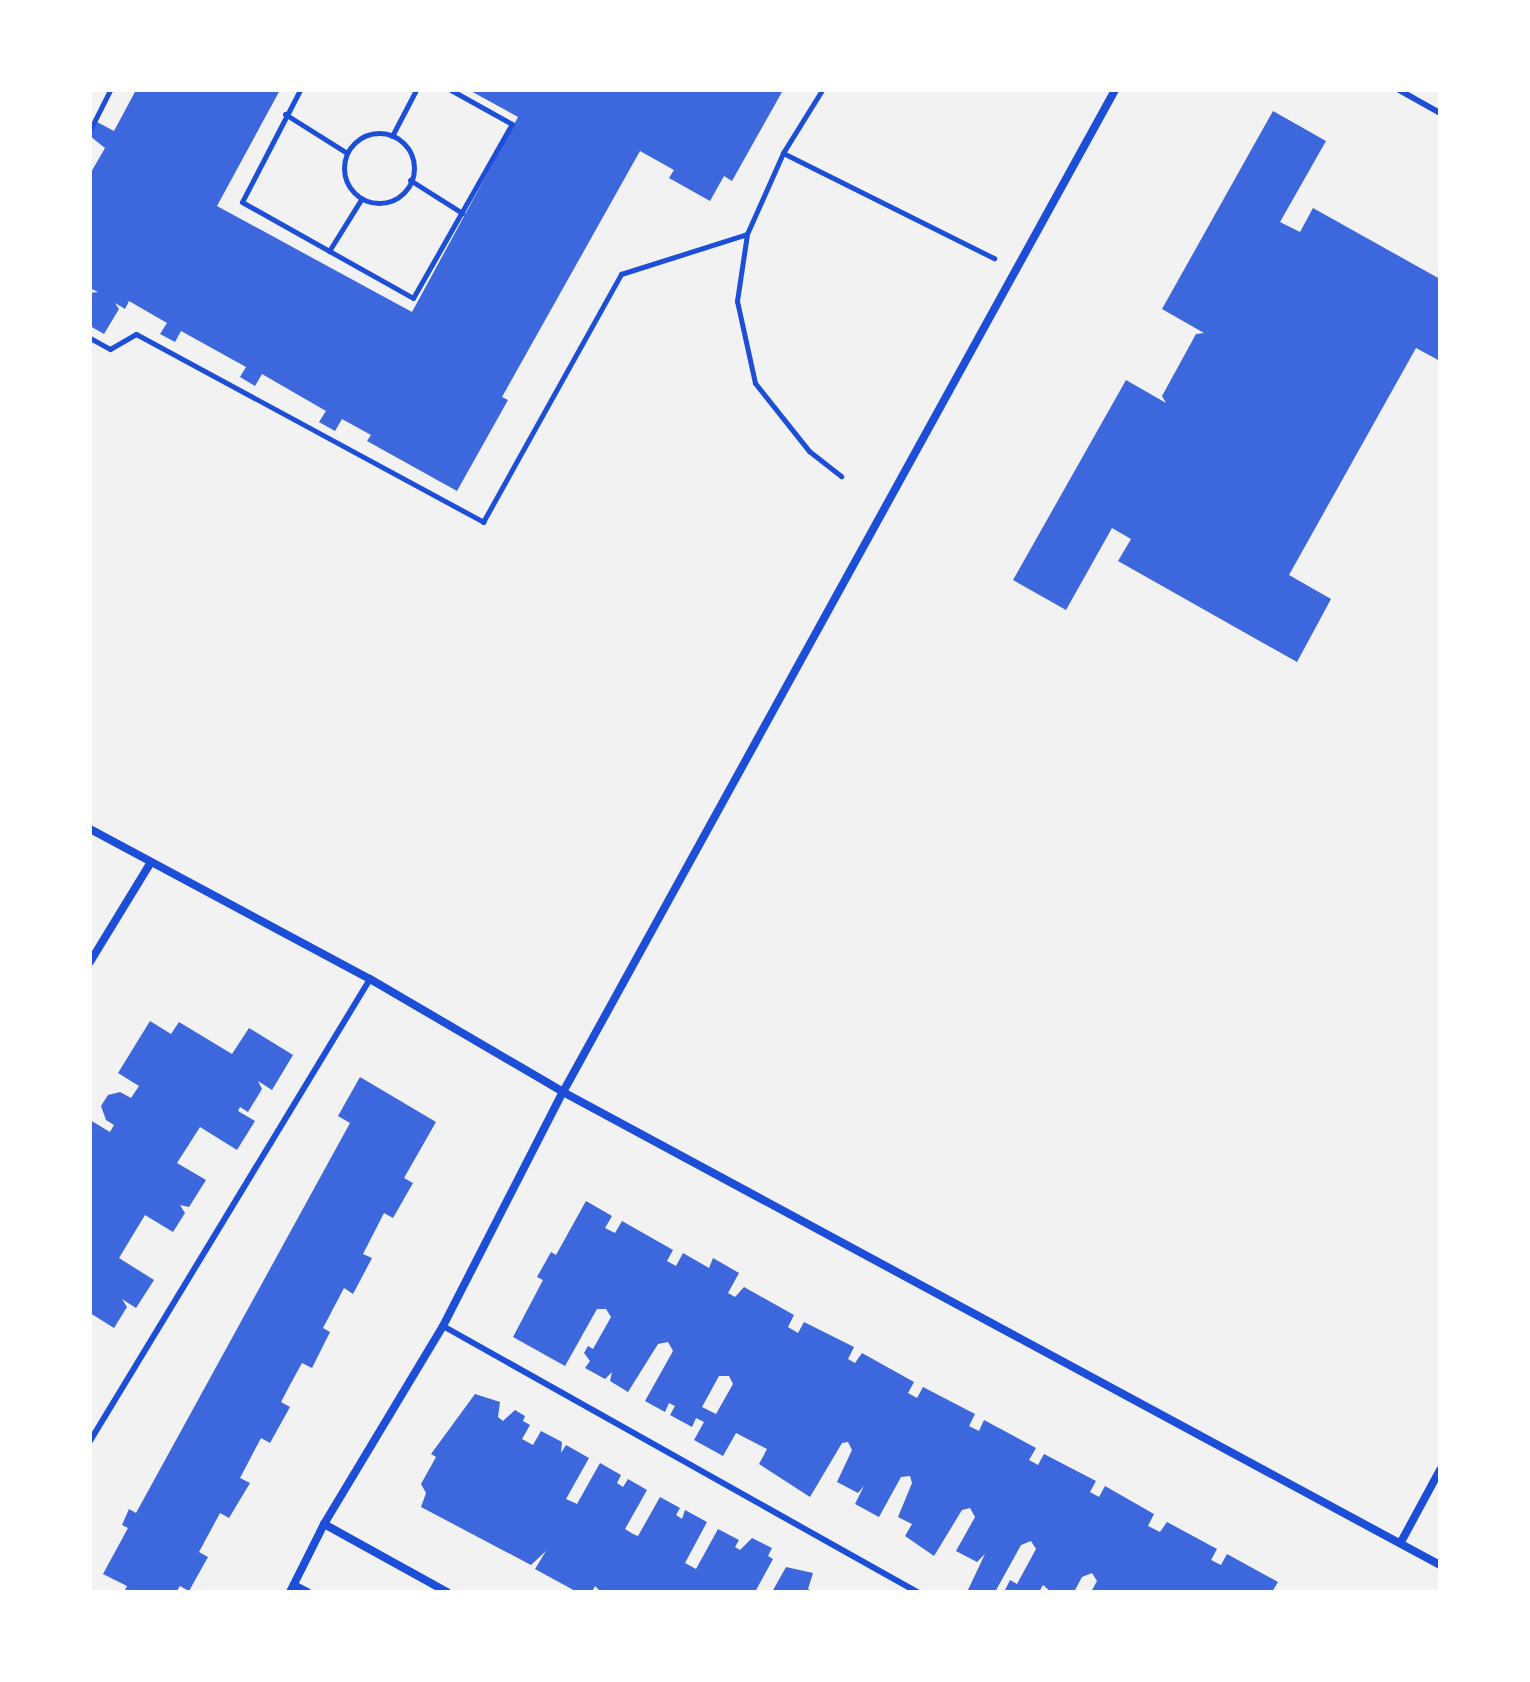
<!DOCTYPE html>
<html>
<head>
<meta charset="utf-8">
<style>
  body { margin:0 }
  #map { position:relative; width:1530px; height:1682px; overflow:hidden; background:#f2f2f2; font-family:"DejaVu Sans",sans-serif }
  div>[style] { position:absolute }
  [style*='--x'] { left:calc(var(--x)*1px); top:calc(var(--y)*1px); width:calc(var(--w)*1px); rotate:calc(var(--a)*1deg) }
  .building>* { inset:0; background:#3d67dc }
  .path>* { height:5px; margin:-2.5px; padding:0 2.5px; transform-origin:2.5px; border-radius:2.5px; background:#1d4ed8 }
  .path>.ring { margin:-2.5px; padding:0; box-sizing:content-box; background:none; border:5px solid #1d4ed8; border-radius:50% }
  .service>* { height:6px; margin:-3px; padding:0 3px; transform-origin:3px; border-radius:3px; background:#1d4ed8 }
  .minor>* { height:8px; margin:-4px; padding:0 4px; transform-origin:4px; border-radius:4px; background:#1d4ed8 }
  span { translate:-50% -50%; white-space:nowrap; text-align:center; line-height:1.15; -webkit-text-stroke:7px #fff; paint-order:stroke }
  .frame { position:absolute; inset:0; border:92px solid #fff; pointer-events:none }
</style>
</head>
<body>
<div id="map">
  <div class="building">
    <div style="clip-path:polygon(136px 90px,280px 90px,217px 206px,412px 312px,518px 117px,469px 90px,782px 92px,732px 181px,724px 176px,710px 201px,669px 178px,674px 170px,640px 151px,502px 397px,508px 400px,457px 491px,367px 441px,371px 435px,342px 419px,335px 431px,319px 422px,326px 411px,262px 374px,255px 386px,240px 377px,246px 367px,181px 331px,175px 342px,160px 334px,167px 323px,129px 301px,125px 309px,115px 303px,119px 309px,104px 334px,90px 326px,90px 293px,98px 292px,90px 288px,90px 174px,105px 148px,90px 136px,97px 122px,114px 131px)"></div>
    <div style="clip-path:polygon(1273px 111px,1326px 141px,1280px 222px,1300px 232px,1313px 208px,1440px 279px,1440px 361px,1416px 348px,1289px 575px,1331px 599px,1297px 662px,1118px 561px,1131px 539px,1112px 528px,1066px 610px,1013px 580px,1126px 380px,1166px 403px,1162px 396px,1196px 334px,1204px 333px,1162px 309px)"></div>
    <div style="clip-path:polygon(150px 1021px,171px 1034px,179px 1022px,232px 1054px,249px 1028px,293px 1055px,272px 1090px,258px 1081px,262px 1089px,248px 1112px,240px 1107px,238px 1111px,255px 1121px,237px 1150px,200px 1127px,177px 1163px,206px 1180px,189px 1207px,180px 1205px,185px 1213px,173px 1232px,145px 1215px,119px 1258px,154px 1280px,136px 1308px,122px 1299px,127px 1307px,114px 1328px,90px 1313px,90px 1120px,110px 1132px,114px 1125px,106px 1120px,101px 1106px,108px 1095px,120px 1092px,131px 1098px,139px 1086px,118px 1073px)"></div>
    <div style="clip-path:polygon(360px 1077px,436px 1122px,404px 1178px,413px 1183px,393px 1218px,384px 1213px,363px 1254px,372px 1258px,353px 1294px,344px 1288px,323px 1328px,330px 1332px,312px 1368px,302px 1363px,291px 1383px,281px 1402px,290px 1407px,270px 1443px,261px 1438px,240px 1478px,250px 1483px,229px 1518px,220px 1513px,199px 1552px,208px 1557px,189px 1591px,180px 1586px,176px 1592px,124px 1592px,127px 1586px,103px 1574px,128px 1528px,122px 1525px,129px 1509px,136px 1513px,350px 1123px,338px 1116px)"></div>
    <div style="clip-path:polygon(evenodd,586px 1201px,612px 1216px,605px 1228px,615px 1233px,622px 1221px,673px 1250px,667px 1261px,676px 1266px,683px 1253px,709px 1268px,713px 1258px,739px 1273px,728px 1293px,735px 1297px,744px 1287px,794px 1315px,788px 1327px,798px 1333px,804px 1322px,854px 1347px,848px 1359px,855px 1363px,862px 1353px,914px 1382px,908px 1393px,917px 1398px,923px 1387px,975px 1414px,969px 1426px,979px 1431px,984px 1420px,1036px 1448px,1029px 1460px,1038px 1465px,1044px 1454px,1096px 1481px,1090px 1492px,1099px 1497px,1105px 1486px,1154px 1514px,1148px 1526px,1160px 1532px,1167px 1522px,1217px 1549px,1211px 1560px,1221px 1565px,1227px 1554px,1278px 1582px,1272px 1592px,1091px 1592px,1097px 1581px,1092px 1573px,1082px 1577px,1074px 1592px,1051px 1592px,1043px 1585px,1039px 1592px,1004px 1592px,1010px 1580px,1017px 1584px,1036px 1549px,1031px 1541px,1021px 1545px,995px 1592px,967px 1592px,985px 1554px,977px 1562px,956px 1551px,975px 1517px,970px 1508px,962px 1510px,934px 1556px,905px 1536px,912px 1524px,898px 1517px,912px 1483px,910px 1476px,901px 1477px,879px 1517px,855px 1504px,864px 1486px,858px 1493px,837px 1482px,852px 1450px,848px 1442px,842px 1443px,810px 1497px,759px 1464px,767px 1449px,736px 1433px,723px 1456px,694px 1440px,704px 1422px,696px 1418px,692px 1427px,670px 1415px,675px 1406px,669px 1403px,665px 1412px,645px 1401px,673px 1351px,668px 1342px,658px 1344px,628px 1392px,610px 1381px,612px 1372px,605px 1379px,585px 1368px,590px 1361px,584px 1353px,588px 1346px,593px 1349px,611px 1317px,606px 1309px,597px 1309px,565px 1366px,513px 1337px,543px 1280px,537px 1277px,551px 1252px,556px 1255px,586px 1201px,719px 1376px,729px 1376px,733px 1384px,716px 1414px,702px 1407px,719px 1376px)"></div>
    <div style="clip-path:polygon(475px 1394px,500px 1402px,498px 1417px,503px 1421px,515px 1410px,525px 1416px,523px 1421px,530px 1425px,522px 1439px,533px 1445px,541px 1431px,562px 1442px,561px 1453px,566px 1445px,589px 1458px,566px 1499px,577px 1504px,600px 1463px,621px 1475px,617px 1483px,623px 1487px,628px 1479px,647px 1490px,625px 1529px,633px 1534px,638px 1536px,660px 1497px,680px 1508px,676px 1515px,682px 1519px,685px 1510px,707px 1522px,685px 1563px,696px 1569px,718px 1529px,739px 1540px,735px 1547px,740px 1550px,752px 1538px,772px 1548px,768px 1556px,773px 1559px,755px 1592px,601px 1592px,595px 1586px,592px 1592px,577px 1592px,535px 1569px,546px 1551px,531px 1565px,421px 1507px,426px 1493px,421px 1484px,436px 1457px,431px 1454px)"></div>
    <div style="clip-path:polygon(786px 1567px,813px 1573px,808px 1589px,814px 1592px,772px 1592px)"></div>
  </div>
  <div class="path">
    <div style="--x:300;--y:90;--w:126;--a:117.4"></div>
    <div style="--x:242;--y:202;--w:196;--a:29.3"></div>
    <div style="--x:413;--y:298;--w:200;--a:-60.4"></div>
    <div style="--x:512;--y:124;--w:70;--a:-150.9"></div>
    <div style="--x:822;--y:90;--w:74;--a:121.8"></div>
    <div style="--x:783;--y:153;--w:89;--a:114"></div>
    <div style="--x:747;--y:234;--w:68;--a:98.5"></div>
    <div style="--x:737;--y:301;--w:84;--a:77.6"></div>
    <div style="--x:755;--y:383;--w:87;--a:51.5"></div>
    <div style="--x:809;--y:451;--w:41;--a:38"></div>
    <div style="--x:285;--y:114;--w:73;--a:32.2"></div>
    <div style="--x:90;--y:130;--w:45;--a:-63.4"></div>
    <div class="ring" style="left:344px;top:133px;width:65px;height:65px"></div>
    <div style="--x:392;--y:136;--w:52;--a:-62.4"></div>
    <div style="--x:783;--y:153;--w:236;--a:26.5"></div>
    <div style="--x:410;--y:180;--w:62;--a:32.4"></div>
    <div style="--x:329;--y:251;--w:62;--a:-58.1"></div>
    <div style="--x:90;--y:338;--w:23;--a:29"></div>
    <div style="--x:110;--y:349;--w:30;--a:-30"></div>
    <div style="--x:136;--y:334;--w:395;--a:28.4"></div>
    <div style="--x:483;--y:522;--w:284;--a:-60.9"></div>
    <div style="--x:621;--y:274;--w:132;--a:-17.6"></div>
  </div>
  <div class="service">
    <div style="--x:1399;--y:90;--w:47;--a:29.3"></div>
    <div style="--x:443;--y:1326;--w:544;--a:29.3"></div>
    <div style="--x:90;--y:1441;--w:540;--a:-58.78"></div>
  </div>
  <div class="minor">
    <div style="--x:90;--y:829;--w:318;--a:28.2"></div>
    <div style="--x:370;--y:979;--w:224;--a:30.3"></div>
    <div style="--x:563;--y:1092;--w:996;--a:28.34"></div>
    <div style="--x:90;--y:962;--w:117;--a:-58.6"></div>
    <div style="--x:324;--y:1524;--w:141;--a:28.9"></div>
    <div style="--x:1401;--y:1542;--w:82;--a:-61.6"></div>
    <div style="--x:294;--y:1585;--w:15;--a:28"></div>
    <div style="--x:290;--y:1592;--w:76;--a:-63.4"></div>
    <div style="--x:324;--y:1524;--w:231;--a:-59"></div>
    <div style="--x:443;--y:1326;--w:263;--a:-62.9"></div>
    <div style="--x:563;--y:1092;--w:1144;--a:-61.15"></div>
  </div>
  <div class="frame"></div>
</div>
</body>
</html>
